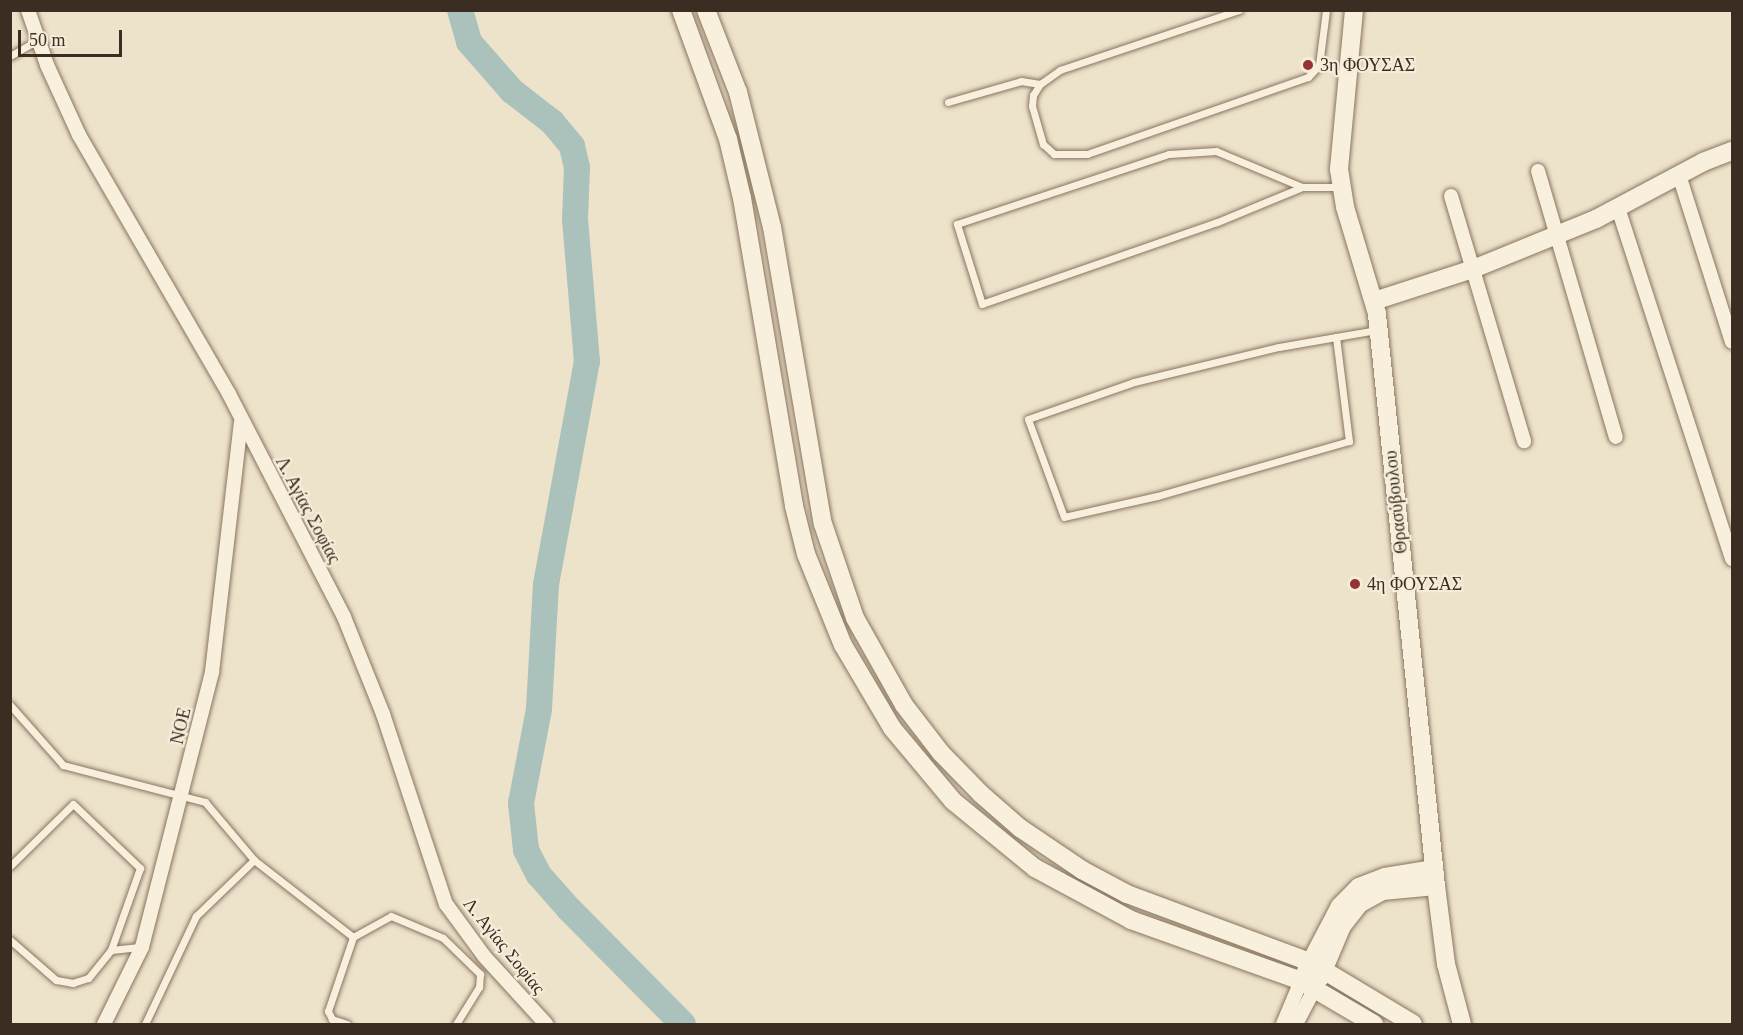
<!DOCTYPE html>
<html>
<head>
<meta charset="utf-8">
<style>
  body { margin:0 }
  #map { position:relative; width:1743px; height:1035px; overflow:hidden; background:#ede2ca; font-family:Georgia,serif }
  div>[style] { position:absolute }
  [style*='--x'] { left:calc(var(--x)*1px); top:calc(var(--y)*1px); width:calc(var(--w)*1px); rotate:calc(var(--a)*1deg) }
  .river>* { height:26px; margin:-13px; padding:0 13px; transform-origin:13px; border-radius:13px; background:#aac2bb }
  .roads { filter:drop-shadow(0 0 2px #89755f) drop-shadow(0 0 2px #89755f) }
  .lane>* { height:7px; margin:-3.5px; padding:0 3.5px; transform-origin:3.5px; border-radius:3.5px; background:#f8f0dd }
  .street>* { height:14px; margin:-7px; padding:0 7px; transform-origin:7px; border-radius:7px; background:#f8f0dd }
  .secondary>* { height:18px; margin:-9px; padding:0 9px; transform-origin:9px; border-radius:9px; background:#f8f0dd }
  .dots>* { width:16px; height:16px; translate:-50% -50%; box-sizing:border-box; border:3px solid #f5ecd9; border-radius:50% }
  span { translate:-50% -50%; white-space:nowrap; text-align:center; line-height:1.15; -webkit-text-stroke:4.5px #f5ecd9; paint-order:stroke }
  .poi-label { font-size:18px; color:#3b2d22 }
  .left { translate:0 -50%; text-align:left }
  .street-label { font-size:18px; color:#3b2d22 }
  .frame { position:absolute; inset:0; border:12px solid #3b2d22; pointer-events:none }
  .scale { position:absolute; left:18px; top:30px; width:104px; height:27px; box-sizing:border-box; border:3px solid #3b2d22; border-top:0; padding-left:8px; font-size:18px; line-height:21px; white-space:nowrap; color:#3b2d22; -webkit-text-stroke:4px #f5ecd9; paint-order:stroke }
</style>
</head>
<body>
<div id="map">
  <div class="river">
    <div style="--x:460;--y:10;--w:33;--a:74"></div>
    <div style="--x:469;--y:42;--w:65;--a:48.7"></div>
    <div style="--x:512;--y:91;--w:51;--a:37.8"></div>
    <div style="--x:552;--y:122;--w:31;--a:50"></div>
    <div style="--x:572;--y:146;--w:22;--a:77"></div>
    <div style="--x:577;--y:167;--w:52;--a:92.2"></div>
    <div style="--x:575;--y:219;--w:143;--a:85.2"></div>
    <div style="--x:587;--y:361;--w:227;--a:100.4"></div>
    <div style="--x:546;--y:584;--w:125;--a:93.2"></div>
    <div style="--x:539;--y:709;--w:96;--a:100.8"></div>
    <div style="--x:521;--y:803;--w:47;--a:83.9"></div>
    <div style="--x:526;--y:850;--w:28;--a:63"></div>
    <div style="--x:539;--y:875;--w:45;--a:48.6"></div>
    <div style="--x:569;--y:909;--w:162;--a:45.3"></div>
  </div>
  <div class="roads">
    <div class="lane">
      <div style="--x:1239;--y:10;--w:189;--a:161.5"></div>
      <div style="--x:1060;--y:70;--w:24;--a:145"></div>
      <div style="--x:1040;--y:84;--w:13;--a:122"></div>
      <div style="--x:1033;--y:95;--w:11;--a:95"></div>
      <div style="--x:1032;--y:106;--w:40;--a:74"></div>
      <div style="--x:1043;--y:144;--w:15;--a:42"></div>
      <div style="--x:1054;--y:154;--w:33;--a:0"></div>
      <div style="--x:1087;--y:154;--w:234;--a:-19.2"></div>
      <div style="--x:1308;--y:77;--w:16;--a:-47"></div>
      <div style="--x:1319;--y:65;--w:55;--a:-82.7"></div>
      <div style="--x:10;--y:56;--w:34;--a:-30"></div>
      <div style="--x:948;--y:102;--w:76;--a:-16"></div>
      <div style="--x:1021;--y:81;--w:19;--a:9"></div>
      <div style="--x:1302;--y:187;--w:92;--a:157.6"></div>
      <div style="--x:1217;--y:222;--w:249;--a:160.8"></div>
      <div style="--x:982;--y:304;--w:84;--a:-107.4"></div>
      <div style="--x:957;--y:224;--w:223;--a:-18.3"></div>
      <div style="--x:1169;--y:154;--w:47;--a:-3.7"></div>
      <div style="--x:1216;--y:151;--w:93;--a:22.7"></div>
      <div style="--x:1302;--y:187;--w:37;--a:0"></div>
      <div style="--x:1336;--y:337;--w:105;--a:82.9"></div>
      <div style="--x:1349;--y:441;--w:200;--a:164"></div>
      <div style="--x:1157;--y:496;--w:95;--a:167.3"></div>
      <div style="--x:1064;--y:517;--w:104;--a:-110.2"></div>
      <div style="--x:1028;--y:419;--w:112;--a:-19.2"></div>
      <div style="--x:1134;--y:382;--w:149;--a:-13.6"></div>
      <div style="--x:1279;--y:347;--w:58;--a:-10"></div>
      <div style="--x:1336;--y:337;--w:42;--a:-9.7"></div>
      <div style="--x:10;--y:705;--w:80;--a:48.5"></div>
      <div style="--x:63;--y:765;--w:147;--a:14.6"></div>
      <div style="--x:205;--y:802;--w:76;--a:49.8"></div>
      <div style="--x:254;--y:860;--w:81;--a:136"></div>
      <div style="--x:196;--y:916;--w:119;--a:115.3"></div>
      <div style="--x:254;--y:860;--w:125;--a:37.9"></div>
      <div style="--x:10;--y:866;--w:88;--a:-44.5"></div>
      <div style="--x:73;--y:804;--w:93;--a:43.7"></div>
      <div style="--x:140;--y:868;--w:87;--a:109.5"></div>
      <div style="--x:111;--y:950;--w:36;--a:129"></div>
      <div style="--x:88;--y:978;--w:16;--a:162"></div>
      <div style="--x:73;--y:983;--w:17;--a:-170"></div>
      <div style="--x:56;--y:980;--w:61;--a:-139"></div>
      <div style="--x:111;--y:950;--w:31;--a:-6"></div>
      <div style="--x:347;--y:1024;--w:16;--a:-162"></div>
      <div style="--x:332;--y:1019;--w:9;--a:-117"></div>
      <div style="--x:328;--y:1011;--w:78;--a:-71.3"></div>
      <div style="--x:353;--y:937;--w:43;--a:-28.9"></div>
      <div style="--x:391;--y:916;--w:56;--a:22.9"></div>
      <div style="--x:443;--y:938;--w:52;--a:44.2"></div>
      <div style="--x:480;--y:974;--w:13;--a:94"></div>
      <div style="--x:479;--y:987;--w:44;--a:121.9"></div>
    </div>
    <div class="street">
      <div style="--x:28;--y:10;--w:58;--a:70.9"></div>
      <div style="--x:47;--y:65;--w:77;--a:65.4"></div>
      <div style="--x:79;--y:135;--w:299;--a:59.9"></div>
      <div style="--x:229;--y:394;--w:251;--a:62.7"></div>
      <div style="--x:344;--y:617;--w:105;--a:68.1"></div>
      <div style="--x:383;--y:714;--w:200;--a:71.7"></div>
      <div style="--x:446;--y:904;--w:64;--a:53.8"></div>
      <div style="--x:484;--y:956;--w:92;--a:47.6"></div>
      <div style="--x:1538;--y:171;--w:277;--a:73.7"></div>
      <div style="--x:1679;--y:175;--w:175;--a:72.4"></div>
      <div style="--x:1451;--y:196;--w:256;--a:73.4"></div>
      <div style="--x:1618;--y:208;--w:369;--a:72"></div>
      <div style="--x:104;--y:1024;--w:86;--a:-63.7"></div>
      <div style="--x:142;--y:947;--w:284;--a:-75.7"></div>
      <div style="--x:212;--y:672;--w:251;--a:-83.4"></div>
      <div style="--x:1283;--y:1024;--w:47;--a:-67.3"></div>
      <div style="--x:1296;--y:1024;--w:41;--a:-62.2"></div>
    </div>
    <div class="secondary">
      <div style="--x:681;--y:10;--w:137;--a:70"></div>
      <div style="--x:728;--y:139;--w:61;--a:76.7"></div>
      <div style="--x:742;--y:198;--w:312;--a:80.4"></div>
      <div style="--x:794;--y:506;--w:49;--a:76"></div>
      <div style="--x:806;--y:554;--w:98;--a:67.9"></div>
      <div style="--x:843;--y:645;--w:96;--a:59.4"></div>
      <div style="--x:892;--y:728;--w:95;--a:50.1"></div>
      <div style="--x:953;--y:801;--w:106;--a:39.3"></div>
      <div style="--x:1035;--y:868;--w:109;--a:28.4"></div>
      <div style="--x:1131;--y:920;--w:181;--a:19.7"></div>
      <div style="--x:1301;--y:981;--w:85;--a:30.5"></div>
      <div style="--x:706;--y:10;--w:88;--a:68.7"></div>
      <div style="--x:738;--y:92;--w:139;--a:75.9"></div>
      <div style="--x:772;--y:227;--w:301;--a:80.3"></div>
      <div style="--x:823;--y:524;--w:99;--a:71.2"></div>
      <div style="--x:855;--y:618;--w:100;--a:60.6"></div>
      <div style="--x:904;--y:705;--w:61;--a:52.4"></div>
      <div style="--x:941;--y:753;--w:57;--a:45.7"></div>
      <div style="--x:981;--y:794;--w:52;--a:41.1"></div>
      <div style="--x:1020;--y:828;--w:75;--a:34.1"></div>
      <div style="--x:1082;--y:870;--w:51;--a:28.1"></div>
      <div style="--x:1127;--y:894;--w:195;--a:20.4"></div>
      <div style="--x:1310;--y:962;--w:120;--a:31"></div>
      <div style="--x:1354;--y:10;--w:160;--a:95.4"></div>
      <div style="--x:1339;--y:169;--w:38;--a:81"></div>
      <div style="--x:1345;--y:207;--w:112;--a:73.3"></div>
      <div style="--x:1377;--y:314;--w:575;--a:84.11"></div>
      <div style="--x:1436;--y:886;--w:79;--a:82.7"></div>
      <div style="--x:1446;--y:964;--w:62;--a:75.1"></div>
      <div style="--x:1374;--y:301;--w:104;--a:-17.9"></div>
      <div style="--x:1473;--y:269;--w:133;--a:-22.1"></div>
      <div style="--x:1596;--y:219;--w:121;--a:-28"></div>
      <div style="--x:1703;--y:162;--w:31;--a:-21"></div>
      <div style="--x:1306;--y:971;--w:73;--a:-62.4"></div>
      <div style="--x:1340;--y:906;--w:27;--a:-45"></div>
      <div style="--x:1359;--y:887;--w:28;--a:-21"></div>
      <div style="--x:1385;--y:877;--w:50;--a:-9.3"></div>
      <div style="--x:1320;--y:978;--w:56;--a:-67.1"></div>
      <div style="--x:1342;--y:926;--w:28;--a:-52"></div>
      <div style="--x:1359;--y:904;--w:26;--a:-29"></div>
      <div style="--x:1382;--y:891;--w:54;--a:-5.3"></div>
    </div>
  </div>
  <div class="dots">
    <div style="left:1308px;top:65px;background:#963134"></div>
    <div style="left:1355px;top:584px;background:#963134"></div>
  </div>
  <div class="poi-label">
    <span class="left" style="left:1320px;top:65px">3η ΦΟΥΣΑΣ</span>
    <span class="left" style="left:1367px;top:584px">4η ΦΟΥΣΑΣ</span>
  </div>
  <div class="street-label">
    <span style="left:1396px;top:502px;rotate:-96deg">Θρασύβουλου</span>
    <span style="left:308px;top:510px;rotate:62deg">Λ. Αγίας Σοφίας</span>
    <span style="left:181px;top:726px;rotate:-77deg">NOE</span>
    <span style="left:504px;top:946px;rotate:51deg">Λ. Αγίας Σοφίας</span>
  </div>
  <div class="frame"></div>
  <div class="scale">50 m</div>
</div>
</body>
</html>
